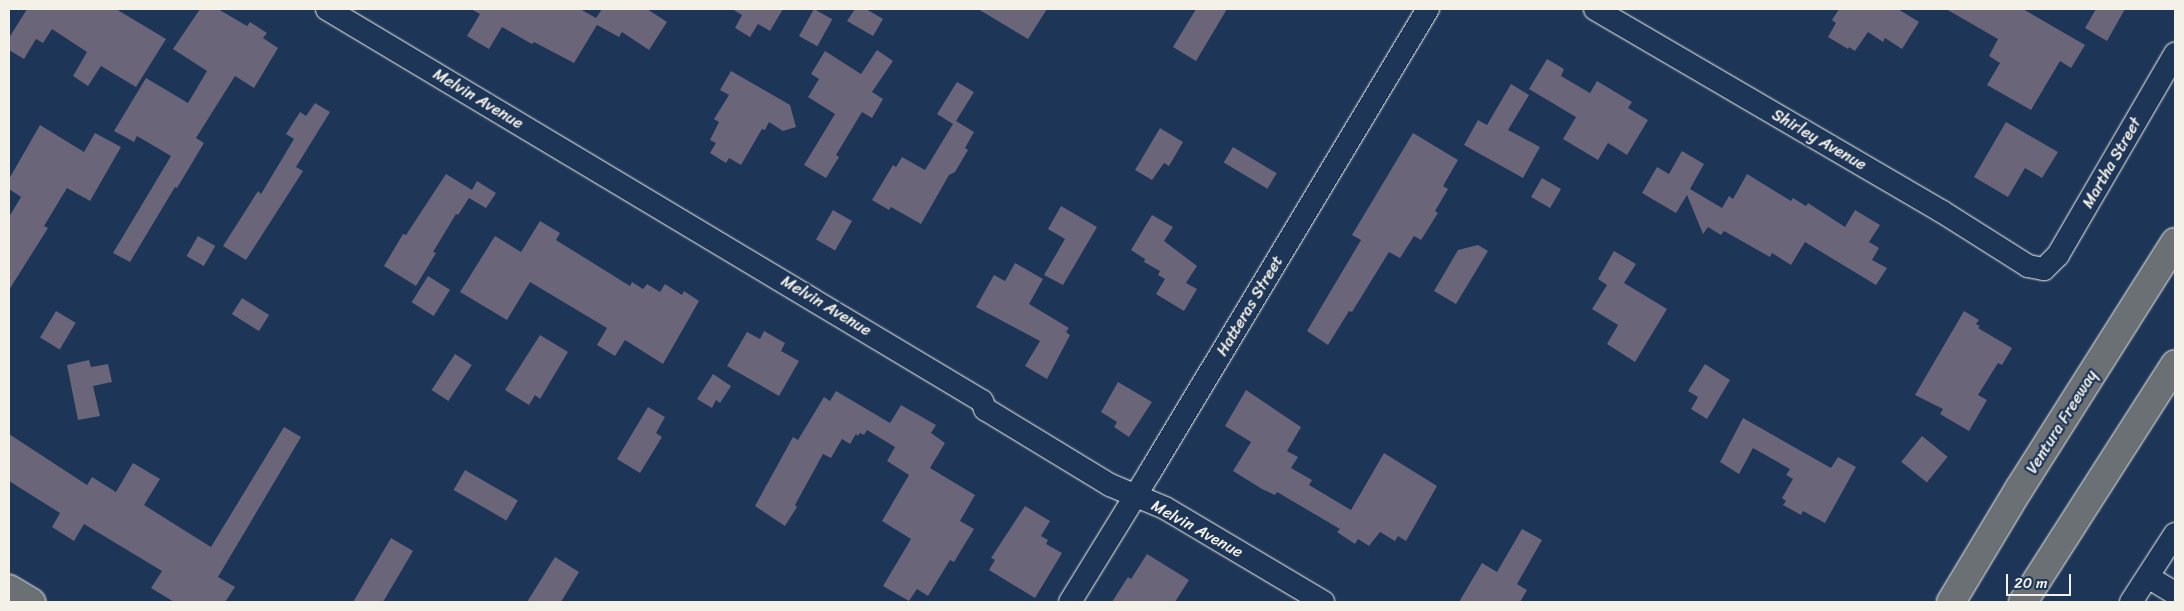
<!DOCTYPE html>
<html>
<head>
<meta charset="utf-8">
<style>
  body { margin:0 }
  #map { position:relative; width:2184px; height:611px; overflow:hidden; background:#1d3557; font-family:Sriracha,sans-serif }
  div>[style] { position:absolute }
  [style*='--x'] { left:calc(var(--x)*1px); top:calc(var(--y)*1px); width:calc(var(--w)*1px); rotate:calc(var(--a)*1deg) }
  .building>* { inset:0; background:#6a6578; transform-origin:0 0 }
  .roads { filter:drop-shadow(0 0 1px #f4f1e8) drop-shadow(0 0 1px #f4f1e8) }
  .minor>* { height:22px; margin:-11px; padding:0 11px; transform-origin:11px; border-radius:11px; background:#1d3557 }
  .major>* { height:28px; margin:-14px; padding:0 14px; transform-origin:14px; border-radius:14px; background:#6b7074 }
  .highway>* { height:28px; margin:-14px; padding:0 14px; transform-origin:14px; border-radius:14px; background:#6b7074 }
  span { translate:-50% -50%; white-space:nowrap; text-align:center; line-height:1.15; -webkit-text-stroke:4.5px #1d3557; paint-order:stroke }
  .street-label { font-size:16px; color:#f4f1e8 }
  .frame { position:absolute; inset:0; border:10px solid #f4f1e8; pointer-events:none }
  .scale { position:absolute; left:2006px; top:574px; width:65px; height:22px; box-sizing:border-box; border:2px solid #f4f1e8; border-top:0; padding-left:6px; font-size:15px; line-height:18px; white-space:nowrap; color:#f4f1e8; -webkit-text-stroke:4px #1d3557; paint-order:stroke }
</style>
</head>
<body>
<div id="map">
  <div class="building">
    <div style="clip-path:polygon(27px 9px,116px 9px,166px 39px,136px 87px,101px 66px,88px 86px,73px 76px,87px 52px,52px 29px,43px 43px,36px 39px,24px 59px,9px 50px,9px 38px)"></div>
    <div style="clip-path:polygon(200px 9px,218px 9px,247px 26px,250px 22px,267px 33px,263px 38px,278px 48px,254px 88px,235px 76px,196px 138px,204px 143px,177px 188px,175px 187px,130px 262px,113px 253px,171px 156px,137px 136px,134px 142px,114px 131px,146px 78px,188px 103px,207px 71px,173px 49px)"></div>
    <div style="clip-path:polygon(471px 9px,580px 9px,596px 18px,602px 9px,647px 9px,667px 22px,649px 50px,622px 32px,619px 37px,597px 25px,574px 63px,534px 42px,532px 44px,502px 27px,489px 49px,467px 36px,480px 14px)"></div>
    <div style="clip-path:polygon(732px 9px,783px 9px,770px 31px,758px 24px,750px 37px,735px 28px,742px 15px)"></div>
    <div style="left:814px;top:9px;width:21px;height:31px;rotate:29deg"></div>
    <div style="clip-path:polygon(855px 9px,866px 9px,883px 19px,873px 36px,847px 21px)"></div>
    <div style="clip-path:polygon(978px 9px,1047px 9px,1028px 39px)"></div>
    <div style="clip-path:polygon(1196px 9px,1227px 9px,1196px 61px,1173px 47px)"></div>
    <div style="clip-path:polygon(1839px 9px,1898px 9px,1919px 22px,1902px 49px,1885px 38px,1883px 42px,1868px 32px,1855px 51px,1849px 47px,1848px 49px,1828px 37px,1836px 23px,1832px 20px)"></div>
    <div style="clip-path:polygon(1946px 9px,2023px 9px,2085px 45px,2071px 68px,2060px 61px,2031px 110px,1987px 85px,2000px 63px,1989px 56px,1998px 39px)"></div>
    <div style="clip-path:polygon(2096px 9px,2125px 9px,2107px 41px,2085px 28px)"></div>
    <div style="clip-path:polygon(877px 50px,893px 61px,872px 92px,883px 99px,872px 118px,862px 112px,836px 155px,839px 157px,826px 178px,804px 165px,835px 114px,808px 97px,819px 79px,811px 74px,825px 51px,861px 74px)"></div>
    <div style="clip-path:polygon(1547px 59px,1564px 69px,1561px 76px,1590px 93px,1597px 81px,1632px 102px,1628px 108px,1648px 120px,1627px 155px,1608px 143px,1598px 160px,1563px 139px,1576px 117px,1529px 89px)"></div>
    <div style="clip-path:polygon(731px 71px,790px 105px,796px 127px,783px 131px,769px 122px,765px 130px,762px 129px,741px 165px,729px 158px,726px 163px,710px 153px,716px 143px,710px 140px,719px 122px,714px 119px,729px 95px,720px 90px)"></div>
    <div style="clip-path:polygon(957px 82px,974px 92px,956px 121px,974px 132px,965px 148px,968px 150px,955px 172px,949px 175px,921px 224px,891px 207px,889px 210px,872px 200px,893px 165px,896px 167px,902px 157px,925px 170px,953px 124px,937px 114px)"></div>
    <div style="clip-path:polygon(1511px 84px,1529px 95px,1508px 130px,1540px 147px,1523px 178px,1464px 145px,1478px 120px,1487px 125px)"></div>
    <div style="clip-path:polygon(315px 103px,330px 112px,296px 167px,303px 171px,246px 260px,223px 246px,258px 191px,261px 194px,294px 139px,286px 134px,300px 112px,306px 116px)"></div>
    <div style="clip-path:polygon(2006px 122px,2058px 152px,2042px 178px,2025px 168px,2008px 197px,1974px 177px)"></div>
    <div style="clip-path:polygon(40px 125px,84px 152px,95px 133px,121px 147px,90px 201px,67px 188px,44px 226px,48px 228px,9px 290px,9px 217px,21px 197px,9px 189px,9px 179px)"></div>
    <div style="clip-path:polygon(1160px 128px,1183px 142px,1169px 166px,1164px 163px,1152px 180px,1135px 170px)"></div>
    <div style="clip-path:polygon(1413px 133px,1458px 160px,1443px 186px,1448px 189px,1435px 211px,1438px 213px,1421px 240px,1414px 236px,1400px 258px,1389px 252px,1352px 312px,1349px 311px,1328px 345px,1307px 331px,1361px 240px,1352px 235px)"></div>
    <div style="left:1233px;top:147px;width:51px;height:18px;rotate:31deg"></div>
    <div style="clip-path:polygon(1682px 151px,1704px 164px,1690px 189px,1722px 208px,1729px 196px,1733px 199px,1747px 174px,1791px 201px,1793px 198px,1806px 206px,1808px 203px,1845px 227px,1855px 210px,1880px 225px,1869px 242px,1879px 248px,1872px 260px,1887px 268px,1876px 285px,1805px 242px,1791px 265px,1772px 253px,1770px 257px,1724px 231px,1721px 235px,1708px 227px,1703px 234px,1687px 195px,1676px 213px,1642px 193px,1657px 167px,1669px 174px)"></div>
    <div style="clip-path:polygon(446px 174px,472px 190px,477px 181px,496px 193px,486px 208px,469px 198px,458px 215px,456px 214px,433px 252px,436px 253px,416px 286px,384px 266px,403px 234px,406px 235px)"></div>
    <div style="left:1542px;top:178px;width:22px;height:22px;rotate:30deg"></div>
    <div style="clip-path:polygon(1061px 206px,1097px 227px,1063px 285px,1044px 275px,1065px 239px,1048px 229px)"></div>
    <div style="left:833px;top:210px;width:22px;height:34px;rotate:30deg"></div>
    <div style="clip-path:polygon(1152px 215px,1173px 227px,1164px 241px,1197px 266px,1186px 283px,1197px 289px,1184px 311px,1156px 294px,1165px 279px,1158px 275px,1160px 271px,1144px 262px,1145px 259px,1131px 250px)"></div>
    <div style="clip-path:polygon(540px 221px,560px 233px,556px 240px,630px 286px,632px 282px,643px 289px,647px 284px,660px 292px,665px 284px,682px 295px,684px 291px,699px 301px,663px 364px,625px 340px,615px 356px,597px 345px,607px 328px,530px 282px,507px 320px,460px 292px,495px 236px,521px 252px)"></div>
    <div style="left:198px;top:236px;width:20px;height:23px;rotate:30deg"></div>
    <div style="clip-path:polygon(1478px 245px,1488px 251px,1456px 304px,1434px 291px,1458px 250px)"></div>
    <div style="clip-path:polygon(1614px 251px,1636px 264px,1624px 283px,1667px 309px,1635px 362px,1607px 344px,1618px 325px,1592px 309px,1607px 285px,1598px 279px)"></div>
    <div style="clip-path:polygon(1015px 263px,1043px 279px,1029px 304px,1069px 328px,1066px 332px,1070px 335px,1047px 379px,1025px 366px,1040px 341px,976px 307px,994px 275px,1005px 281px)"></div>
    <div style="left:428px;top:276px;width:26px;height:31px;rotate:32deg"></div>
    <div style="left:242px;top:298px;width:32px;height:19px;rotate:32deg"></div>
    <div style="left:56px;top:311px;width:23px;height:31px;rotate:31deg"></div>
    <div style="clip-path:polygon(1964px 311px,1979px 320px,1976px 324px,1980px 326px,1978px 328px,2012px 348px,2002px 365px,1998px 363px,1978px 395px,1987px 400px,1969px 431px,1940px 414px,1943px 409px,1915px 395px)"></div>
    <div style="clip-path:polygon(764px 331px,785px 343px,781px 351px,799px 361px,779px 396px,727px 366px,747px 332px,760px 339px)"></div>
    <div style="clip-path:polygon(540px 335px,568px 352px,540px 399px,535px 395px,529px 405px,505px 390px)"></div>
    <div style="left:455px;top:354px;width:20px;height:43px;rotate:33deg"></div>
    <div style="clip-path:polygon(89px 360px,91px 367px,108px 364px,112px 382px,93px 386px,100px 416px,78px 420px,67px 365px)"></div>
    <div style="clip-path:polygon(1705px 364px,1730px 380px,1707px 419px,1691px 409px,1698px 397px,1688px 391px)"></div>
    <div style="clip-path:polygon(713px 374px,731px 386px,720px 403px,716px 400px,712px 408px,697px 399px)"></div>
    <div style="clip-path:polygon(1118px 382px,1152px 402px,1129px 437px,1114px 427px,1117px 422px,1101px 412px)"></div>
    <div style="clip-path:polygon(1246px 390px,1301px 427px,1287px 451px,1298px 457px,1291px 468px,1312px 480px,1309px 485px,1351px 510px,1384px 453px,1437px 486px,1406px 541px,1398px 536px,1395px 541px,1380px 532px,1369px 546px,1358px 539px,1355px 544px,1337px 532px,1340px 529px,1277px 492px,1275px 495px,1262px 489px,1233px 471px,1251px 442px,1225px 426px)"></div>
    <div style="clip-path:polygon(836px 391px,890px 423px,901px 405px,936px 425px,931px 433px,945px 443px,930px 468px,975px 495px,960px 521px,974px 529px,954px 562px,950px 560px,928px 596px,917px 589px,909px 601px,883px 586px,911px 539px,882px 521px,909px 475px,887px 461px,895px 447px,867px 430px,864px 435px,860px 433px,858px 436px,856px 434px,850px 444px,842px 439px,831px 458px,823px 454px,795px 505px,797px 507px,785px 526px,755px 506px,793px 437px,798px 440px,824px 397px,830px 401px)"></div>
    <div style="clip-path:polygon(648px 407px,665px 417px,656px 433px,662px 437px,640px 473px,617px 459px)"></div>
    <div style="clip-path:polygon(1743px 418px,1831px 468px,1838px 457px,1856px 467px,1825px 523px,1803px 511px,1801px 515px,1783px 505px,1786px 501px,1782px 498px,1793px 479px,1786px 475px,1790px 469px,1753px 448px,1739px 474px,1720px 462px)"></div>
    <div style="clip-path:polygon(284px 427px,301px 437px,218px 577px,235px 587px,225px 602px,174px 602px,151px 588px,162px 571px,84px 524px,74px 541px,52px 527px,60px 513px,9px 481px,9px 434px,87px 485px,92px 477px,116px 492px,133px 463px,160px 479px,144px 505px,211px 547px)"></div>
    <div style="left:1922px;top:436px;width:33px;height:33px;rotate:39deg"></div>
    <div style="left:465px;top:470px;width:61px;height:23px;rotate:30deg"></div>
    <div style="clip-path:polygon(1025px 506px,1050px 521px,1041px 536px,1048px 540px,1046px 544px,1062px 553px,1035px 598px,989px 570px,995px 560px,991px 558px)"></div>
    <div style="clip-path:polygon(1522px 529px,1542px 540px,1517px 584px,1527px 590px,1520px 602px,1459px 602px,1482px 563px,1497px 572px)"></div>
    <div style="clip-path:polygon(391px 538px,413px 551px,383px 602px,353px 602px)"></div>
    <div style="clip-path:polygon(1147px 554px,1189px 580px,1175px 602px,1112px 602px,1128px 577px,1131px 579px)"></div>
    <div style="clip-path:polygon(555px 557px,579px 572px,561px 602px,527px 602px)"></div>
  </div>
  <div class="roads">
    <div class="minor">
      <div style="--x:327;--y:9;--w:763;--a:30.9"></div>
      <div style="--x:982;--y:401;--w:9;--a:69"></div>
      <div style="--x:985;--y:409;--w:146;--a:31.3"></div>
      <div style="--x:1110;--y:485;--w:60;--a:22.7"></div>
      <div style="--x:1165;--y:508;--w:184;--a:30.7"></div>
      <div style="--x:1595;--y:9;--w:401;--a:30.3"></div>
      <div style="--x:1941;--y:211;--w:103;--a:32.3"></div>
      <div style="--x:2028;--y:266;--w:16;--a:11"></div>
      <div style="--x:2044;--y:269;--w:20;--a:-45"></div>
      <div style="--x:2058;--y:255;--w:233;--a:-59.8"></div>
      <div style="--x:2148;--y:577;--w:31;--a:31"></div>
      <div style="--x:1070;--y:602;--w:153;--a:-58.4"></div>
      <div style="--x:1150;--y:472;--w:540;--a:-59.02"></div>
      <div style="--x:2131;--y:602;--w:81;--a:-57.1"></div>
    </div>
    <div class="major">
      <div style="--x:9;--y:589;--w:26;--a:31"></div>
    </div>
    <div class="highway">
      <div style="--x:1951;--y:602;--w:132;--a:-59"></div>
      <div style="--x:2019;--y:489;--w:292;--a:-57.7"></div>
      <div style="--x:2023;--y:602;--w:282;--a:-57.4"></div>
    </div>
  </div>
  <div class="street-label">
    <span style="left:478px;top:99px;rotate:31deg">Melvin Avenue</span>
    <span style="left:1819px;top:140px;rotate:30deg">Shirley Avenue</span>
    <span style="left:2112px;top:163px;rotate:-60deg">Martha Street</span>
    <span style="left:826px;top:306px;rotate:31deg">Melvin Avenue</span>
    <span style="left:1250px;top:306px;rotate:-59deg">Hatteras Street</span>
    <span style="left:2062px;top:422px;rotate:-58deg">Ventura Freeway</span>
    <span style="left:1197px;top:529px;rotate:29deg">Melvin Avenue</span>
  </div>
  <div class="frame"></div>
  <div class="scale">20 m</div>
</div>
</body>
</html>
